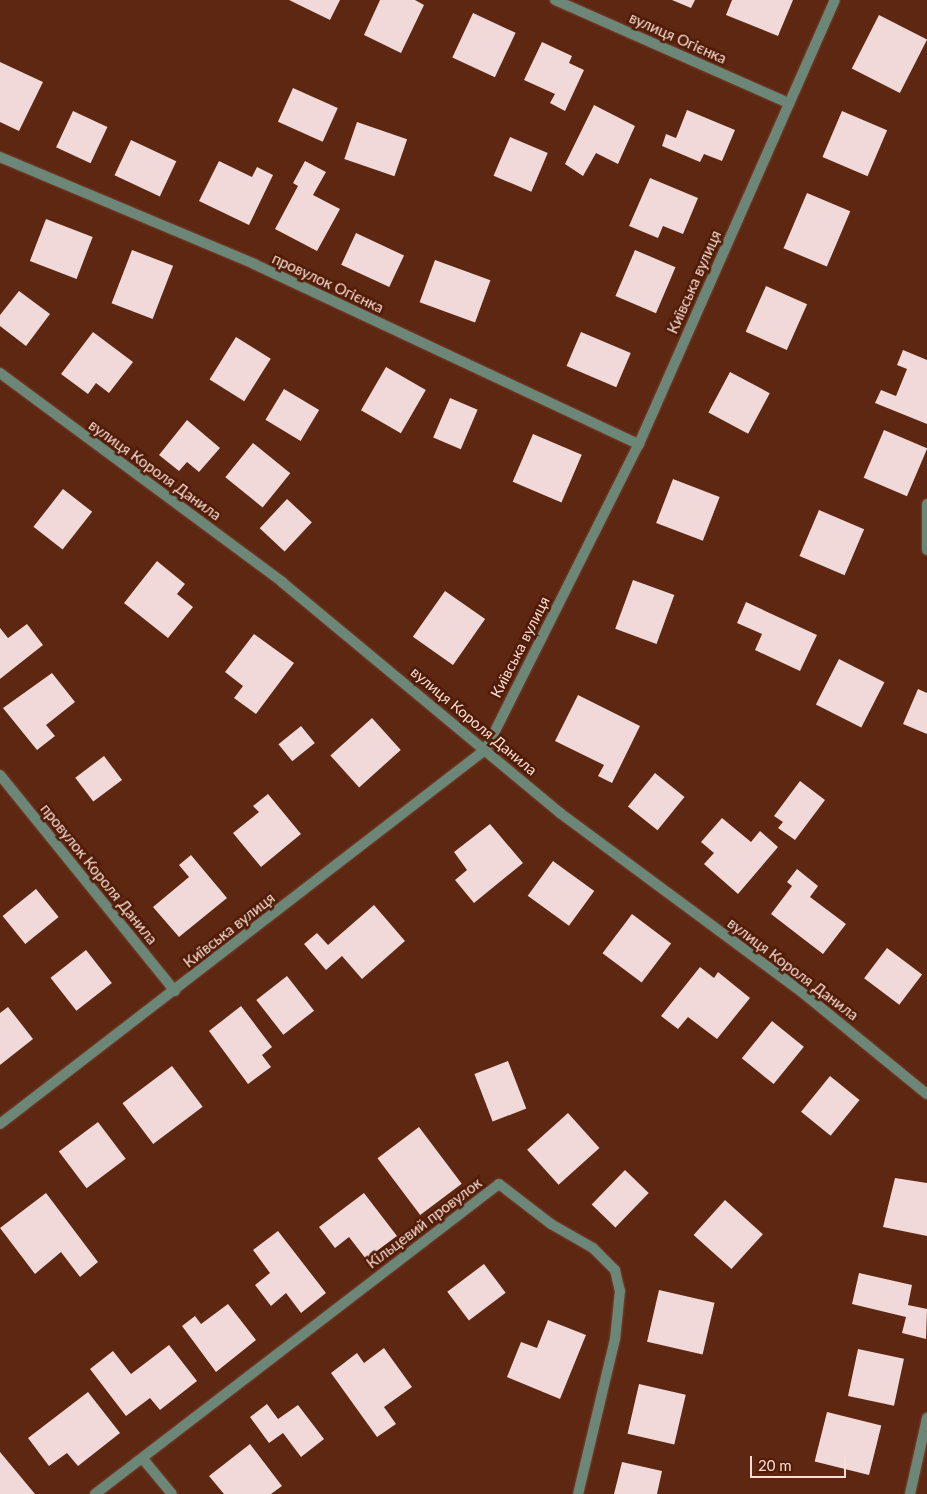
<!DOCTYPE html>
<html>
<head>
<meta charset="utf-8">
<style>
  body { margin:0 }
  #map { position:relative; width:927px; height:1494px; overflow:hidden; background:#5d2712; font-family:Lato,sans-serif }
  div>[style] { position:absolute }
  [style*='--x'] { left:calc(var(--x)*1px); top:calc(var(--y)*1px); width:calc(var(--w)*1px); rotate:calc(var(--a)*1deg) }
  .building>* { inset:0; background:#f0d9d8; transform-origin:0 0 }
  .roads { filter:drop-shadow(0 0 1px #764431) drop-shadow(0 0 1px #764431) }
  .service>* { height:10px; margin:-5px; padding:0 5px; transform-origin:5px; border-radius:5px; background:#6c8778 }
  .minor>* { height:10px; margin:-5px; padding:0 5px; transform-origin:5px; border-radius:5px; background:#6c8778 }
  span { translate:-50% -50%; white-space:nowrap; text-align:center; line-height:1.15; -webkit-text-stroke:5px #511c07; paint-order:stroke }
  .street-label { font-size:15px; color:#fbdfd5 }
  .scale { position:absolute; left:750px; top:1456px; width:96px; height:22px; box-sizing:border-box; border:2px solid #fbdfd5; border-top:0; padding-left:6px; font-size:15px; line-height:18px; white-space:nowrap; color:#fbdfd5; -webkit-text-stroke:4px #511c07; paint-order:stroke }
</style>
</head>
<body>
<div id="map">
  <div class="building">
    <div style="clip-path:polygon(289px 0,340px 0,330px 20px)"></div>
    <div style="clip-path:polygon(380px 0,415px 0,424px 5px,401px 53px,364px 35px)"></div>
    <div style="clip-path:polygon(672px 0,695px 0,691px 8px)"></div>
    <div style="clip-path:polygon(732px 0,793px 0,778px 36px,726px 15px)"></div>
    <div style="left:473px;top:13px;width:47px;height:49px;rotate:25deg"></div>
    <div style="left:879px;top:15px;width:54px;height:60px;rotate:27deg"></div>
    <div style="clip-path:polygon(542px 42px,572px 56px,569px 63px,584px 70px,565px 111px,550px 103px,555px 94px,524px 80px)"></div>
    <div style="clip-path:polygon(0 62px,43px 82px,19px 131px,0 122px)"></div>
    <div style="left:293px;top:88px;width:49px;height:37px;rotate:24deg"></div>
    <div style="clip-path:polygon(594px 105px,635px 126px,618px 164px,596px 153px,583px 176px,565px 164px)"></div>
    <div style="clip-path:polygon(687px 110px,735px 130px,722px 161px,704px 154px,700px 162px,662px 146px,666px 134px,676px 138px)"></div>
    <div style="left:73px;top:111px;width:38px;height:40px;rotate:25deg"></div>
    <div style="left:842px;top:111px;width:49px;height:50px;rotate:23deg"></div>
    <div style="left:357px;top:122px;width:53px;height:39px;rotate:19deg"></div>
    <div style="left:510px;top:137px;width:41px;height:42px;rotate:23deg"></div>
    <div style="left:131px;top:140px;width:50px;height:39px;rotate:25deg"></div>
    <div style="clip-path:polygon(219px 161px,252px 177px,257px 167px,273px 175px,249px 225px,199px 201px)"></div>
    <div style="clip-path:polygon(305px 161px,326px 172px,313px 195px,340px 209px,317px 251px,275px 229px,298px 186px,293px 183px)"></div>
    <div style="clip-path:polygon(650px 178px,698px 198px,683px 234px,663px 226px,658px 238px,629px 226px)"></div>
    <div style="left:807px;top:193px;width:47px;height:60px;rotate:23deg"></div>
    <div style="left:46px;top:219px;width:50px;height:45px;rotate:21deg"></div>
    <div style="left:356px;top:233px;width:53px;height:35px;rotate:25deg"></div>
    <div style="left:132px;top:250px;width:44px;height:57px;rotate:21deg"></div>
    <div style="left:635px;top:250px;width:44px;height:50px;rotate:23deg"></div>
    <div style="left:435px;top:260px;width:59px;height:45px;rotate:20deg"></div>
    <div style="left:766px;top:286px;width:45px;height:50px;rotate:24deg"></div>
    <div style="clip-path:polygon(19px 291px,50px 314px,26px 346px,0 326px,0 315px)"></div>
    <div style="clip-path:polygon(93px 332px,133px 362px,109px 393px,96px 383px,88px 394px,61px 374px)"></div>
    <div style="left:581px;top:332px;width:54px;height:37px;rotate:23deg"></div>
    <div style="left:236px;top:337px;width:41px;height:50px;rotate:32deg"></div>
    <div style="clip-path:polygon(903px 350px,927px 360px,927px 424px,875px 403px,881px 390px,896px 396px,907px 369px,897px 365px)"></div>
    <div style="left:386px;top:367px;width:46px;height:50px;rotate:30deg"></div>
    <div style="left:730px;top:372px;width:45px;height:46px;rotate:28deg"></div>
    <div style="left:284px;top:389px;width:41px;height:36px;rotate:31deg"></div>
    <div style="left:450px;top:398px;width:30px;height:43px;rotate:23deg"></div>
    <div style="clip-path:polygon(187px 420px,220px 448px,199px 472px,187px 462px,179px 471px,159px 455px)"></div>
    <div style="left:884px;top:430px;width:47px;height:52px;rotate:23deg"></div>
    <div style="left:533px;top:434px;width:53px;height:52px;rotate:23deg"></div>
    <div style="left:253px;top:443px;width:48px;height:44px;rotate:39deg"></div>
    <div style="left:673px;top:479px;width:50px;height:47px;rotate:21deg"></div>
    <div style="left:63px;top:489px;width:37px;height:48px;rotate:38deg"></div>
    <div style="left:287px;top:499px;width:34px;height:40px;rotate:43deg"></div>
    <div style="left:819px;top:510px;width:49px;height:50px;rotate:23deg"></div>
    <div style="clip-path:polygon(157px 561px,185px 584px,177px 594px,193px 607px,168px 638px,124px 603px)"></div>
    <div style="left:633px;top:580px;width:44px;height:52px;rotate:20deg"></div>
    <div style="left:445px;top:591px;width:49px;height:56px;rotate:35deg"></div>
    <div style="clip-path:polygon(746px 602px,817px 635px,800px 671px,755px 650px,762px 634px,737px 623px)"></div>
    <div style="clip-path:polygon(27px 624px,43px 645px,0 679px,0 628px,8px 638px)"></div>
    <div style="clip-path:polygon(254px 634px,294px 663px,256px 714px,234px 698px,243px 686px,225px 672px)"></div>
    <div style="left:839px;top:659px;width:51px;height:51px;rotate:27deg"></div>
    <div style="clip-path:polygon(52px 673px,75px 702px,46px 725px,55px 736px,37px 750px,3px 708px)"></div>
    <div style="clip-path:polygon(918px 689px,927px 693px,927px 734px,903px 724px)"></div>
    <div style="clip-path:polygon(578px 695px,640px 726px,612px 783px,598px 776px,604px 765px,555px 741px)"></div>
    <div style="left:372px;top:718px;width:43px;height:56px;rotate:48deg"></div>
    <div style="left:301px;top:726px;width:22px;height:29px;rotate:51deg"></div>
    <div style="left:104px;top:756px;width:30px;height:36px;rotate:53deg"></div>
    <div style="left:655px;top:773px;width:38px;height:43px;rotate:39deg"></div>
    <div style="clip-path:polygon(800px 781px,825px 800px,795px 840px,778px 828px,783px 822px,774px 816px)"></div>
    <div style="clip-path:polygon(268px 794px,301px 834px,261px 867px,233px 833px,259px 812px,253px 806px)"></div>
    <div style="clip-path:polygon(722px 818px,751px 842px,760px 831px,778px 847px,738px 894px,704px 864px,714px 853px,701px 842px)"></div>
    <div style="clip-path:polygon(490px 824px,523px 863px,474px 903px,455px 880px,467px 870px,454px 852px)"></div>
    <div style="clip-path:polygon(191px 855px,227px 898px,179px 937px,153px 907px,189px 877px,179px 865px)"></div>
    <div style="left:553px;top:861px;width:51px;height:43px;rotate:36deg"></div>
    <div style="clip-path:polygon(797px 869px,818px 886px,810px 897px,846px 924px,823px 954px,771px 914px,792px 886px,787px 882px)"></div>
    <div style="left:36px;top:889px;width:36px;height:43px;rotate:51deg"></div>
    <div style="clip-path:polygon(374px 905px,405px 941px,362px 979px,342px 956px,326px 970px,304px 944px,317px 933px,328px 945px)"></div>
    <div style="left:632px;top:914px;width:49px;height:49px;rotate:37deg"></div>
    <div style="left:887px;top:948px;width:44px;height:38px;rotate:37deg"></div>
    <div style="left:86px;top:950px;width:42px;height:45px;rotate:52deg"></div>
    <div style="clip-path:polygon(700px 967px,714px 978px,718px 972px,750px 998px,717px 1039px,688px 1017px,678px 1029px,661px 1016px)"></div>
    <div style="left:287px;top:976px;width:44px;height:39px;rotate:52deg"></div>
    <div style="clip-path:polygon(241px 1006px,272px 1047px,262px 1055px,271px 1067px,248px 1084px,209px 1031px)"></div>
    <div style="clip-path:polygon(8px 1007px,33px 1039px,0 1065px,0 1013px)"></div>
    <div style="left:772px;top:1021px;width:41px;height:48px;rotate:39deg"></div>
    <div style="left:508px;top:1061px;width:51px;height:36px;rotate:69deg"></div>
    <div style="left:172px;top:1066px;width:51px;height:62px;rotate:53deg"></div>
    <div style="left:830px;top:1076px;width:38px;height:46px;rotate:39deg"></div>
    <div style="left:568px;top:1113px;width:47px;height:55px;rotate:48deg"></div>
    <div style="left:98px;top:1122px;width:46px;height:49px;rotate:53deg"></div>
    <div style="left:419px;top:1127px;width:71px;height:52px;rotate:53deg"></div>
    <div style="left:625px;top:1170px;width:33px;height:48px;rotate:44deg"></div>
    <div style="clip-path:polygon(895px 1178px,927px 1183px,927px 1236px,883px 1227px)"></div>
    <div style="clip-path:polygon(46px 1193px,98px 1262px,80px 1277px,61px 1252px,35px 1274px,0 1228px)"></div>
    <div style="clip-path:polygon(364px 1193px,397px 1236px,366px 1259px,349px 1237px,335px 1248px,319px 1227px)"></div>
    <div style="left:725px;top:1200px;width:51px;height:47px;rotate:42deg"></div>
    <div style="clip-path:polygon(278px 1231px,326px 1293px,301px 1313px,286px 1293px,271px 1306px,255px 1285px,270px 1273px,253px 1250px)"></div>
    <div style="left:484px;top:1264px;width:36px;height:46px;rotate:53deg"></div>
    <div style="clip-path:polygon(859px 1273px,912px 1285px,908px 1305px,927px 1309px,926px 1339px,902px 1333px,906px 1317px,852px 1304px)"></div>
    <div style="left:659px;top:1290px;width:57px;height:53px;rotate:13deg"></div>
    <div style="clip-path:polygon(228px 1304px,256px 1340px,216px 1372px,182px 1326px,195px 1316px,201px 1324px)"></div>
    <div style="clip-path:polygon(548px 1320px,586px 1335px,560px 1399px,507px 1377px,521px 1342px,537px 1348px)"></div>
    <div style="clip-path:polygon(169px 1345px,197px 1381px,160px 1410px,150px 1398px,126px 1416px,90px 1369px,113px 1351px,131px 1374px)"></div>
    <div style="clip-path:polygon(384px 1348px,412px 1387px,384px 1407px,396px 1424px,377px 1437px,331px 1373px,357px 1353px,364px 1363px)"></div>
    <div style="left:858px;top:1349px;width:47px;height:48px;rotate:12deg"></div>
    <div style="left:639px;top:1384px;width:48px;height:51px;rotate:13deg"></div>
    <div style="clip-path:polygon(88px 1392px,120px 1433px,78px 1466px,67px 1453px,49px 1466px,28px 1438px)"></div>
    <div style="clip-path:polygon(267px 1404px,278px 1419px,298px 1405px,324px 1439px,301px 1457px,283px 1433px,269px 1443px,250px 1417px)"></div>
    <div style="left:827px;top:1412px;width:56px;height:51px;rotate:14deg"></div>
    <div style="clip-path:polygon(250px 1444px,282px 1486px,271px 1494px,224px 1494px,209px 1476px)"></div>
    <div style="clip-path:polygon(0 1452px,35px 1494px,0 1494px)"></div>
    <div style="clip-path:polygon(622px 1462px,662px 1471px,657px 1494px,614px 1494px)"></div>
  </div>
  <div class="roads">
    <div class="service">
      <div style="--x:143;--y:1459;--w:45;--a:50.4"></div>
    </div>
    <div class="minor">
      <div style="--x:555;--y:0;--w:256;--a:23.8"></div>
      <div style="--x:0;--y:157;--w:276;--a:22.8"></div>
      <div style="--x:254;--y:264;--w:425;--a:25.1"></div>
      <div style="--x:0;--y:373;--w:351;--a:36.5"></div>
      <div style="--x:282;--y:582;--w:361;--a:39.7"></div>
      <div style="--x:560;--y:813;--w:302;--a:36.5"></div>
      <div style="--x:803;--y:993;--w:160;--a:39.2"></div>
      <div style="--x:927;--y:504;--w:46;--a:90"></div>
      <div style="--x:0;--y:775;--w:278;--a:51"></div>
      <div style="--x:0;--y:1124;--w:614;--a:-37.65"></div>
      <div style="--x:486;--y:749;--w:341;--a:-63.4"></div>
      <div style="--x:639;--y:444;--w:485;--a:-66.2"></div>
      <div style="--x:95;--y:1494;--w:509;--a:-37.5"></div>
      <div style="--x:499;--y:1184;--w:66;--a:37.6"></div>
      <div style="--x:551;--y:1224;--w:48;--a:29.7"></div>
      <div style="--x:593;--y:1248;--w:31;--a:45"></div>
      <div style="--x:615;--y:1270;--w:22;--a:77"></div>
      <div style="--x:620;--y:1291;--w:48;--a:95.9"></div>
      <div style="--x:615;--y:1339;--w:159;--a:103.4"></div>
      <div style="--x:910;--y:1494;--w:78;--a:-77.4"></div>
    </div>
  </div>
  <div class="street-label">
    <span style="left:678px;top:38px;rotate:24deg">вулиця Огієнка</span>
    <span style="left:694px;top:282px;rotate:-66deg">Київська вулиця</span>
    <span style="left:328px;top:283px;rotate:25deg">провулок Огієнка</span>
    <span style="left:155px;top:470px;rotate:36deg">вулиця Короля Данила</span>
    <span style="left:520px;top:647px;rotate:-63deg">Київська вулиця</span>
    <span style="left:474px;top:721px;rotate:40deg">вулиця Короля Данила</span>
    <span style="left:99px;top:874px;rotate:51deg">провулок Короля Данила</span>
    <span style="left:229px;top:930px;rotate:-38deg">Київська вулиця</span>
    <span style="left:793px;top:969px;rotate:37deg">вулиця Короля Данила</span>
    <span style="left:424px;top:1223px;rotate:-37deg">Кільцевий провулок</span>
  </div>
  <div class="scale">20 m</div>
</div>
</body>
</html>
